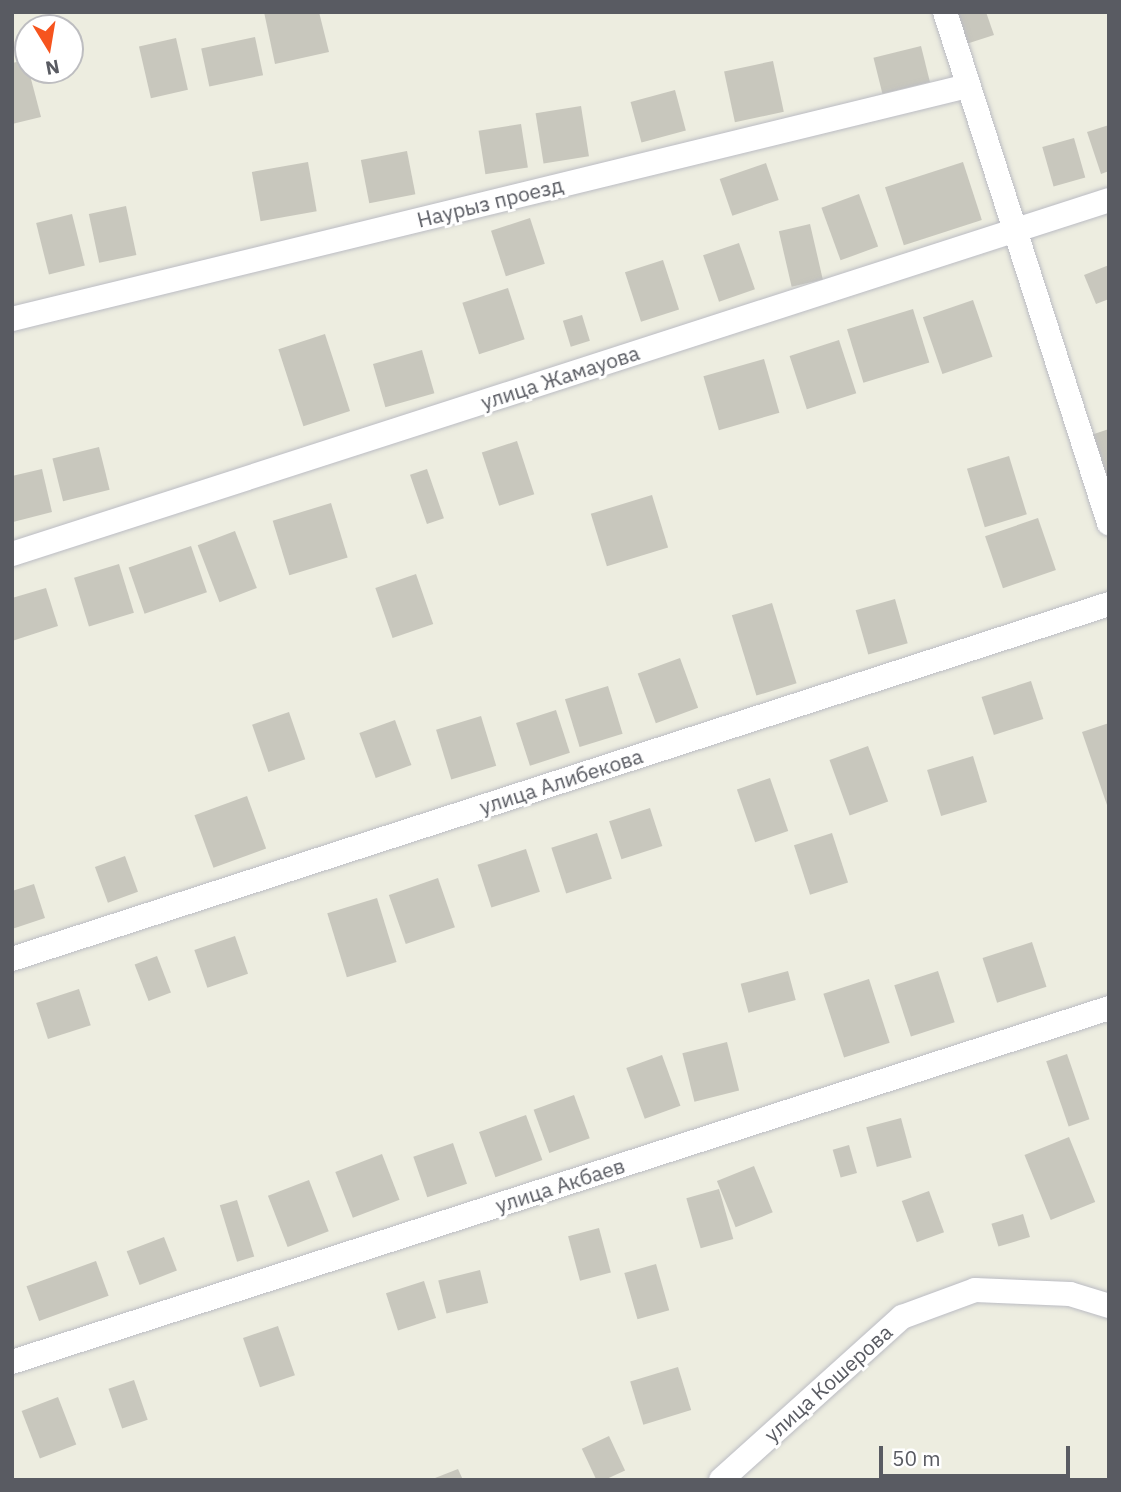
<!DOCTYPE html>
<html>
<head>
<meta charset="utf-8">
<style>
  body { margin:0 }
  #map { position:relative; width:1121px; height:1492px; overflow:hidden; background:#edede0; font-family:"IBM Plex Sans",sans-serif }
  div>[style] { position:absolute }
  [style*='--x'] { left:calc(var(--x)*1px); top:calc(var(--y)*1px); width:calc(var(--w)*1px); rotate:calc(var(--a)*1deg) }
  .building>* { inset:0; background:#c8c7bd; transform-origin:0 0 }
  .roads { filter:drop-shadow(0 0 2px #bbbcc3) drop-shadow(0 0 2px #bbbcc3) }
  .minor>* { height:24px; margin:-12px; padding:0 12px; transform-origin:12px; border-radius:12px; background:#fff }
  span { translate:-50% -50%; white-space:nowrap; text-align:center; line-height:1.15; -webkit-text-stroke:6px #fff; paint-order:stroke }
  .street-label { font-size:21px; color:#595b62 }
  .frame { position:absolute; inset:0; border:14px solid #595b62; pointer-events:none }
  .north { position:absolute; left:14px; top:14px; width:70px; height:70px; box-sizing:border-box; background:#fff; border:2px solid #bdbdc0; border-radius:50%; rotate:169deg; font-size:19px; font-weight:700; line-height:28px; text-align:center; color:#595b62 }
  .north::after { content:''; display:block; margin:auto; width:24px; height:32px; background:#f6541e; clip-path:polygon(50% 0,100% 100%,50% 72%,0 100%) }
  .scale { position:absolute; left:879px; top:1446px; width:191px; height:32px; box-sizing:border-box; border:4px solid #595b62; border-top:0; padding-left:9px; font-size:21px; line-height:24px; white-space:nowrap; color:#595b62; -webkit-text-stroke:5px #fff; paint-order:stroke }
</style>
</head>
<body>
<div id="map">
  <div class="building">
    <div style="clip-path:polygon(264px 12px,319px 12px,329px 52px,275px 64px)"></div>
    <div style="clip-path:polygon(953px 12px,986px 12px,994px 35px,963px 45px)"></div>
    <div style="left:255px;top:37px;width:39px;height:55px;rotate:78deg"></div>
    <div style="left:176px;top:38px;width:53px;height:38px;rotate:77deg"></div>
    <div style="left:921px;top:46px;width:37px;height:49px;rotate:76deg"></div>
    <div style="clip-path:polygon(26px 60px,41px 117px,12px 124px,12px 63px)"></div>
    <div style="left:773px;top:61px;width:52px;height:50px;rotate:78deg"></div>
    <div style="left:675px;top:90px;width:42px;height:46px;rotate:75deg"></div>
    <div style="left:581px;top:106px;width:51px;height:46px;rotate:81deg"></div>
    <div style="left:521px;top:124px;width:44px;height:43px;rotate:81deg"></div>
    <div style="clip-path:polygon(1109px 125px,1109px 171px,1101px 174px,1087px 132px)"></div>
    <div style="left:1074px;top:138px;width:41px;height:33px;rotate:74deg"></div>
    <div style="left:407px;top:151px;width:44px;height:47px;rotate:79deg"></div>
    <div style="left:308px;top:162px;width:50px;height:57px;rotate:80deg"></div>
    <div style="left:963px;top:162px;width:61px;height:82px;rotate:72deg"></div>
    <div style="left:766px;top:163px;width:39px;height:49px;rotate:71deg"></div>
    <div style="left:859px;top:194px;width:56px;height:40px;rotate:70deg"></div>
    <div style="left:126px;top:206px;width:50px;height:38px;rotate:78deg"></div>
    <div style="left:72px;top:214px;width:53px;height:37px;rotate:76deg"></div>
    <div style="left:530px;top:218px;width:48px;height:41px;rotate:72deg"></div>
    <div style="left:810px;top:224px;width:57px;height:32px;rotate:77deg"></div>
    <div style="left:739px;top:243px;width:49px;height:38px;rotate:71deg"></div>
    <div style="left:663px;top:260px;width:52px;height:40px;rotate:72deg"></div>
    <div style="clip-path:polygon(1109px 265px,1109px 299px,1096px 304px,1084px 275px)"></div>
    <div style="left:508px;top:288px;width:54px;height:48px;rotate:72deg"></div>
    <div style="left:973px;top:300px;width:60px;height:53px;rotate:71deg"></div>
    <div style="left:913px;top:309px;width:56px;height:69px;rotate:73deg"></div>
    <div style="left:582px;top:315px;width:27px;height:20px;rotate:73deg"></div>
    <div style="left:325px;top:334px;width:81px;height:49px;rotate:72deg"></div>
    <div style="left:839px;top:340px;width:56px;height:52px;rotate:72deg"></div>
    <div style="left:422px;top:350px;width:45px;height:51px;rotate:74deg"></div>
    <div style="left:764px;top:359px;width:56px;height:63px;rotate:74deg"></div>
    <div style="clip-path:polygon(1109px 429px,1109px 482px,1091px 435px)"></div>
    <div style="left:517px;top:441px;width:56px;height:37px;rotate:72deg"></div>
    <div style="left:99px;top:447px;width:44px;height:48px;rotate:76deg"></div>
    <div style="left:1009px;top:456px;width:61px;height:44px;rotate:73deg"></div>
    <div style="clip-path:polygon(42px 469px,52px 512px,13px 522px,12px 476px)"></div>
    <div style="left:427px;top:469px;width:52px;height:18px;rotate:71deg"></div>
    <div style="left:652px;top:495px;width:55px;height:64px;rotate:73deg"></div>
    <div style="left:331px;top:503px;width:57px;height:61px;rotate:73deg"></div>
    <div style="left:1038px;top:518px;width:55px;height:56px;rotate:71deg"></div>
    <div style="left:235px;top:531px;width:61px;height:40px;rotate:69deg"></div>
    <div style="left:191px;top:546px;width:49px;height:66px;rotate:71deg"></div>
    <div style="left:119px;top:564px;width:51px;height:47px;rotate:73deg"></div>
    <div style="left:416px;top:574px;width:53px;height:43px;rotate:71deg"></div>
    <div style="clip-path:polygon(46px 588px,58px 626px,12px 641px,12px 598px)"></div>
    <div style="left:895px;top:599px;width:46px;height:41px;rotate:74deg"></div>
    <div style="left:772px;top:603px;width:84px;height:42px;rotate:73deg"></div>
    <div style="left:680px;top:658px;width:53px;height:45px;rotate:70deg"></div>
    <div style="left:1031px;top:681px;width:40px;height:52px;rotate:72deg"></div>
    <div style="left:608px;top:686px;width:50px;height:45px;rotate:73deg"></div>
    <div style="left:556px;top:710px;width:45px;height:42px;rotate:72deg"></div>
    <div style="left:289px;top:712px;width:50px;height:39px;rotate:71deg"></div>
    <div style="left:481px;top:716px;width:52px;height:47px;rotate:73deg"></div>
    <div style="left:395px;top:720px;width:48px;height:38px;rotate:70deg"></div>
    <div style="clip-path:polygon(1109px 723px,1109px 808px,1108px 808px,1082px 732px)"></div>
    <div style="left:868px;top:746px;width:59px;height:41px;rotate:70deg"></div>
    <div style="left:973px;top:756px;width:48px;height:48px;rotate:73deg"></div>
    <div style="left:770px;top:778px;width:56px;height:35px;rotate:71deg"></div>
    <div style="left:247px;top:796px;width:56px;height:56px;rotate:70deg"></div>
    <div style="left:650px;top:808px;width:40px;height:43px;rotate:72deg"></div>
    <div style="left:597px;top:833px;width:48px;height:48px;rotate:72deg"></div>
    <div style="left:832px;top:833px;width:52px;height:40px;rotate:72deg"></div>
    <div style="left:526px;top:849px;width:45px;height:51px;rotate:72deg"></div>
    <div style="left:125px;top:856px;width:38px;height:32px;rotate:70deg"></div>
    <div style="left:438px;top:878px;width:52px;height:52px;rotate:71deg"></div>
    <div style="clip-path:polygon(34px 884px,45px 918px,12px 929px,12px 891px)"></div>
    <div style="left:377px;top:898px;width:67px;height:52px;rotate:73deg"></div>
    <div style="left:235px;top:936px;width:40px;height:43px;rotate:71deg"></div>
    <div style="left:1032px;top:942px;width:47px;height:52px;rotate:72deg"></div>
    <div style="left:157px;top:956px;width:39px;height:24px;rotate:69deg"></div>
    <div style="left:788px;top:971px;width:30px;height:49px;rotate:75deg"></div>
    <div style="left:938px;top:971px;width:54px;height:46px;rotate:72deg"></div>
    <div style="left:869px;top:979px;width:67px;height:48px;rotate:72deg"></div>
    <div style="left:79px;top:989px;width:38px;height:45px;rotate:72deg"></div>
    <div style="left:727px;top:1042px;width:50px;height:46px;rotate:76deg"></div>
    <div style="left:1067px;top:1054px;width:69px;height:22px;rotate:71deg"></div>
    <div style="left:662px;top:1055px;width:54px;height:38px;rotate:70deg"></div>
    <div style="left:574px;top:1095px;width:46px;height:43px;rotate:70deg"></div>
    <div style="left:526px;top:1115px;width:48px;height:50px;rotate:70deg"></div>
    <div style="left:901px;top:1118px;width:41px;height:36px;rotate:75deg"></div>
    <div style="left:1069px;top:1137px;width:70px;height:48px;rotate:68deg"></div>
    <div style="left:453px;top:1143px;width:43px;height:42px;rotate:71deg"></div>
    <div style="left:849px;top:1145px;width:29px;height:17px;rotate:74deg"></div>
    <div style="left:382px;top:1154px;width:49px;height:50px;rotate:69deg"></div>
    <div style="left:754px;top:1166px;width:50px;height:40px;rotate:68deg"></div>
    <div style="left:309px;top:1180px;width:55px;height:44px;rotate:69deg"></div>
    <div style="left:719px;top:1189px;width:52px;height:34px;rotate:74deg"></div>
    <div style="left:929px;top:1191px;width:44px;height:29px;rotate:70deg"></div>
    <div style="left:237px;top:1200px;width:59px;height:18px;rotate:73deg"></div>
    <div style="left:1023px;top:1214px;width:24px;height:33px;rotate:73deg"></div>
    <div style="left:599px;top:1228px;width:46px;height:32px;rotate:75deg"></div>
    <div style="left:164px;top:1237px;width:36px;height:40px;rotate:69deg"></div>
    <div style="left:96px;top:1261px;width:37px;height:74px;rotate:70deg"></div>
    <div style="left:656px;top:1264px;width:48px;height:33px;rotate:74deg"></div>
    <div style="left:480px;top:1270px;width:34px;height:43px;rotate:76deg"></div>
    <div style="left:424px;top:1281px;width:39px;height:40px;rotate:72deg"></div>
    <div style="left:278px;top:1326px;width:52px;height:37px;rotate:71deg"></div>
    <div style="left:678px;top:1367px;width:45px;height:50px;rotate:73deg"></div>
    <div style="left:134px;top:1380px;width:42px;height:27px;rotate:71deg"></div>
    <div style="left:58px;top:1397px;width:51px;height:39px;rotate:69deg"></div>
    <div style="left:609px;top:1436px;width:38px;height:30px;rotate:65deg"></div>
    <div style="clip-path:polygon(458px 1469px,463px 1480px,430px 1480px)"></div>
  </div>
  <div class="roads">
    <div class="minor">
      <div style="--x:945;--y:12;--w:537;--a:72.21"></div>
      <div style="--x:12;--y:319;--w:984;--a:-13.7"></div>
      <div style="--x:12;--y:554;--w:1153;--a:-17.88"></div>
      <div style="--x:12;--y:959;--w:1153;--a:-17.93"></div>
      <div style="--x:12;--y:1362;--w:1153;--a:-17.88"></div>
      <div style="--x:721;--y:1480;--w:244;--a:-42"></div>
      <div style="--x:902;--y:1317;--w:78;--a:-20.3"></div>
      <div style="--x:975;--y:1290;--w:95;--a:2.4"></div>
      <div style="--x:1070;--y:1294;--w:41;--a:17.1"></div>
    </div>
  </div>
  <div class="street-label">
    <span style="left:490px;top:202px;rotate:-14deg">Наурыз проезд</span>
    <span style="left:560px;top:377px;rotate:-18deg">улица Жамауова</span>
    <span style="left:561px;top:781px;rotate:-18deg">улица Алибекова</span>
    <span style="left:560px;top:1185px;rotate:-18deg">улица Акбаев</span>
    <span style="left:828px;top:1383px;rotate:-42deg">улица Кошерова</span>
  </div>
  <div class="frame"></div>
  <div class="north">N</div>
  <div class="scale">50 m</div>
</div>
</body>
</html>
